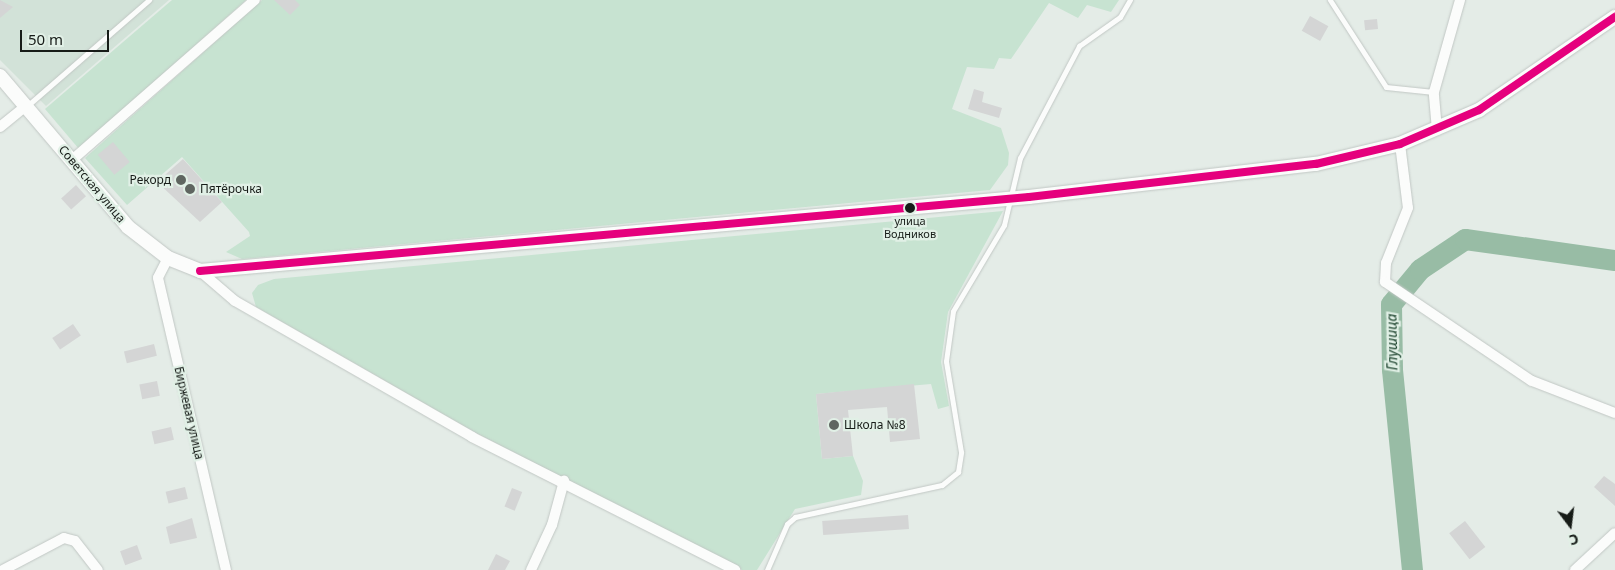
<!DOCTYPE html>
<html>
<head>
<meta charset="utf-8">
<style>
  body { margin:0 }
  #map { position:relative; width:1615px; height:570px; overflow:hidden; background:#e4ece7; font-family:"Noto Sans",sans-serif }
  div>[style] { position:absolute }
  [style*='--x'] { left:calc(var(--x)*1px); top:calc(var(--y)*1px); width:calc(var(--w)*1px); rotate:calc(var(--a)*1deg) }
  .built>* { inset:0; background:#d2e2d8 }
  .green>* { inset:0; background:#c7e3d1 }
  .river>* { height:21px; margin:-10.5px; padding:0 10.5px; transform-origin:10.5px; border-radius:10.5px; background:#98bca5 }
  .building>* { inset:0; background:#d4d5d5; transform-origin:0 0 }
  .roads { filter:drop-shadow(0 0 1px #c1c7c4) drop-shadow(0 0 1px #c1c7c4) }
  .service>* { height:5px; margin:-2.5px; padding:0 2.5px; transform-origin:2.5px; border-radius:2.5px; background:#fbfcfb }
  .minor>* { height:10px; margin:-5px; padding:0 5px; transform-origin:5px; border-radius:5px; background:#fbfcfb }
  .secondary>* { height:14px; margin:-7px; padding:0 7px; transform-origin:7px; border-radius:7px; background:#fbfcfb }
  .bus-1>* { height:8px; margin:-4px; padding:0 4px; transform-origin:4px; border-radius:4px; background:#e5007d }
  .dots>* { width:14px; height:14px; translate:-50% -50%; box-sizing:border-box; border:2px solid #e1f0e6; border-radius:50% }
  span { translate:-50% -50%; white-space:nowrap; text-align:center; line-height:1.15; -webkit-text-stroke:4.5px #e1f0e6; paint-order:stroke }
  .bus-label { font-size:11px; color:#171c18 }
  .poi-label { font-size:12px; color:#171c18 }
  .right { translate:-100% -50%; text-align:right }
  .left { translate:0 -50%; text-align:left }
  .street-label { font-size:12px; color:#171c18 }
  .water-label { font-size:14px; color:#103822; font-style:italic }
  .north { position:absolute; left:1545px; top:500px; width:50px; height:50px; -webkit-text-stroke:4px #e1f0e6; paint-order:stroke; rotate:165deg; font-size:14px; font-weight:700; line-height:20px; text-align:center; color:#171c18 }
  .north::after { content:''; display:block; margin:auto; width:18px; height:22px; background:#171c18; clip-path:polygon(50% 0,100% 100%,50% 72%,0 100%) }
  .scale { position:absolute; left:20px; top:30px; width:89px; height:22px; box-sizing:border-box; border:2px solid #171c18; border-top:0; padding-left:6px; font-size:15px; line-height:18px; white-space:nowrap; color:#171c18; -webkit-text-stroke:4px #e1f0e6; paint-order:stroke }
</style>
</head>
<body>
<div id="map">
  <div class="built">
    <div style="clip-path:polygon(0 0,169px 0,46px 106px,0 60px)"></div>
  </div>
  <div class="green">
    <div style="clip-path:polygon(172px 0,246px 0,79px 149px,45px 109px)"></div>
    <div style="clip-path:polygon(262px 0,1119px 0,1111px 12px,1087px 5px,1078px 18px,1049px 3px,1011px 59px,999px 58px,994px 69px,967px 67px,952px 109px,1001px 128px,1009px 153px,1008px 165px,990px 190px,242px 259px,226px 252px,250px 236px,249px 232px,182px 157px,127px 205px,85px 158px)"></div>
    <div style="clip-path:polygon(1003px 211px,948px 312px,941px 362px,949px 406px,938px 409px,931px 384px,816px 394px,822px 459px,853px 456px,863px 481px,861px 495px,795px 509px,757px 570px,742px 570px,474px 432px,256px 307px,252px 293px,258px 285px,274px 279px)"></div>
  </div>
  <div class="river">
    <div style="--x:1412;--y:570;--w:202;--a:-95.7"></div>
    <div style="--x:1392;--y:369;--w:65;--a:-90.9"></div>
    <div style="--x:1391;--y:304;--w:45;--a:-50.4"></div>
    <div style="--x:1420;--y:269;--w:54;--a:-33.7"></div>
    <div style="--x:1465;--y:239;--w:151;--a:8"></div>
  </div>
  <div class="building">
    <div style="clip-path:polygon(0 0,13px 7px,0 18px)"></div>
    <div style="clip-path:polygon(274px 0,295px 0,300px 5px,290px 15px)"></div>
    <div style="left:1310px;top:16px;width:21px;height:17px;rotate:29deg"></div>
    <div style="left:1377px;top:19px;width:10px;height:13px;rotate:84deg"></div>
    <div style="clip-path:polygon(974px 89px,984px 92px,982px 102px,1002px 108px,999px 118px,968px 109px)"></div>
    <div style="left:113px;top:142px;width:26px;height:20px;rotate:50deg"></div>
    <div style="clip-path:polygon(183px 159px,222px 202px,200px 222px,157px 182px)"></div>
    <div style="left:76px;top:185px;width:15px;height:20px;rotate:48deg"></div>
    <div style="left:73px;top:324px;width:14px;height:25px;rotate:56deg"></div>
    <div style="left:154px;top:344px;width:12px;height:31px;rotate:76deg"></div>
    <div style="left:157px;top:381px;width:15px;height:18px;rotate:79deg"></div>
    <div style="clip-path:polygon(914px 384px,920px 439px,890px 442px,887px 407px,848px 410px,853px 456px,822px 459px,816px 394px)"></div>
    <div style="left:171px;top:427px;width:13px;height:20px;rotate:77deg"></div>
    <div style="clip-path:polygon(1604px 476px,1615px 484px,1615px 506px,1594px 487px)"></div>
    <div style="left:185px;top:487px;width:12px;height:20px;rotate:76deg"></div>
    <div style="left:512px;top:488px;width:11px;height:20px;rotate:22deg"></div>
    <div style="left:908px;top:515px;width:14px;height:86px;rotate:86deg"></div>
    <div style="clip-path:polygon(192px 518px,197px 538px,170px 544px,166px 527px)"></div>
    <div style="left:1465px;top:521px;width:33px;height:20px;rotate:52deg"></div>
    <div style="left:137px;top:545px;width:15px;height:18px;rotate:70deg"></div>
    <div style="clip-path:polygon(496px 554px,510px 561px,505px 570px,488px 570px)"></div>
  </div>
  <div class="roads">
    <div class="service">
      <div style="--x:1330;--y:0;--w:103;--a:57.2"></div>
      <div style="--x:1386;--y:87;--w:48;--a:5.9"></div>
      <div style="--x:27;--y:106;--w:162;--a:-41"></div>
      <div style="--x:767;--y:570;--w:50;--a:-66.5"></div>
      <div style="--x:787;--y:524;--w:11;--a:-41"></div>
      <div style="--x:795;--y:517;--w:150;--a:-12.3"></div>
      <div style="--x:942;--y:485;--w:21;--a:-39"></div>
      <div style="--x:958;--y:472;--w:20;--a:-81"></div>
      <div style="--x:961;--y:452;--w:92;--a:-99.4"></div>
      <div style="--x:946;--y:361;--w:50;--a:-82"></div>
      <div style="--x:953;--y:311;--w:100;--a:-59.3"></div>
      <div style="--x:1004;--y:225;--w:69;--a:-76.6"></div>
      <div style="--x:1020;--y:158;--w:127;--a:-62.2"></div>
      <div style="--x:1079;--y:46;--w:50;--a:-35.3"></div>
      <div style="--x:1120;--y:17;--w:20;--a:-60"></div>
    </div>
    <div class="minor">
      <div style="--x:0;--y:127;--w:33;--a:-39"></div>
      <div style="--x:1437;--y:130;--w:38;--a:-95"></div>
      <div style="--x:1434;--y:92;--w:96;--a:-74.2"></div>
      <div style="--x:1400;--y:144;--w:64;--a:82.9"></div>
      <div style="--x:1408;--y:208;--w:59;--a:111.8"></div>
      <div style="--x:1386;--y:263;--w:19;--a:93"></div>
      <div style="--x:1385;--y:282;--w:177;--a:34"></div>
      <div style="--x:1532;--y:381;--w:89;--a:21.1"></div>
      <div style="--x:72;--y:160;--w:243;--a:-41.2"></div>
      <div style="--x:168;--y:258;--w:22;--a:117"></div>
      <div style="--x:158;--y:278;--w:300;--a:76.9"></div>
      <div style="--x:200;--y:271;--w:46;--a:40.6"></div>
      <div style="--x:235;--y:301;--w:273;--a:29.8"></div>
      <div style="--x:472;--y:437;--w:295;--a:26.8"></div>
      <div style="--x:3;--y:570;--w:69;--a:-27.7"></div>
      <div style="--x:64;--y:538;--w:11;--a:15"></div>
      <div style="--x:75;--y:541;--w:37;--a:52"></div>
      <div style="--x:531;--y:570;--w:50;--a:-65"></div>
      <div style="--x:552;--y:525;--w:46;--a:-74.7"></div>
      <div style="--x:1575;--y:570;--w:54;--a:-42.8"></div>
    </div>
    <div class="secondary">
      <div style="--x:0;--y:76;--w:198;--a:49.7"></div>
      <div style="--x:128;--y:227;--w:51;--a:37.8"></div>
      <div style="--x:168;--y:258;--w:35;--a:22"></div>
      <div style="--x:200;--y:271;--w:832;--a:-5.1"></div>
      <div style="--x:1029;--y:197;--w:289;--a:-6.6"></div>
      <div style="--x:1316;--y:164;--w:86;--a:-13.4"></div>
      <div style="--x:1400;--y:144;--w:86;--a:-23.3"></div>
      <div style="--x:1479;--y:110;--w:165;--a:-34.4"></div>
    </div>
  </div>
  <div class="bus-1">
    <div style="--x:200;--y:271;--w:832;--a:-5.1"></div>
    <div style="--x:1029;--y:197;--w:289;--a:-6.6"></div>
    <div style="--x:1316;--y:164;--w:86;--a:-13.4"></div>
    <div style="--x:1400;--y:144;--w:86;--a:-23.3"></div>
    <div style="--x:1479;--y:110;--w:165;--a:-34.4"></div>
  </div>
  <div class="dots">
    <div style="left:181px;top:180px;background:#5f6560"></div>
    <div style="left:190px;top:189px;background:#5f6560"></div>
    <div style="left:910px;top:208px;background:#171c18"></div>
    <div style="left:834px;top:425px;background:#5f6560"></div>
  </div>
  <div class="bus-label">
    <span style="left:910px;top:228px">улица<br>Водников</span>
  </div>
  <div class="poi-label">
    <span class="right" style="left:171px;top:180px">Рекорд</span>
    <span class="left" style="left:200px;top:189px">Пятёрочка</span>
    <span class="left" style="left:844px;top:425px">Школа №8</span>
  </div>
  <div class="street-label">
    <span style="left:92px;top:184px;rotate:50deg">Советская улица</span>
    <span style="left:189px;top:413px;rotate:77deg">Биржевая улица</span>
  </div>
  <div class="water-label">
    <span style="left:1392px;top:342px;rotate:-91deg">Глушица</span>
  </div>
  <div class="north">С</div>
  <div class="scale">50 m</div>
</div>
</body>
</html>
